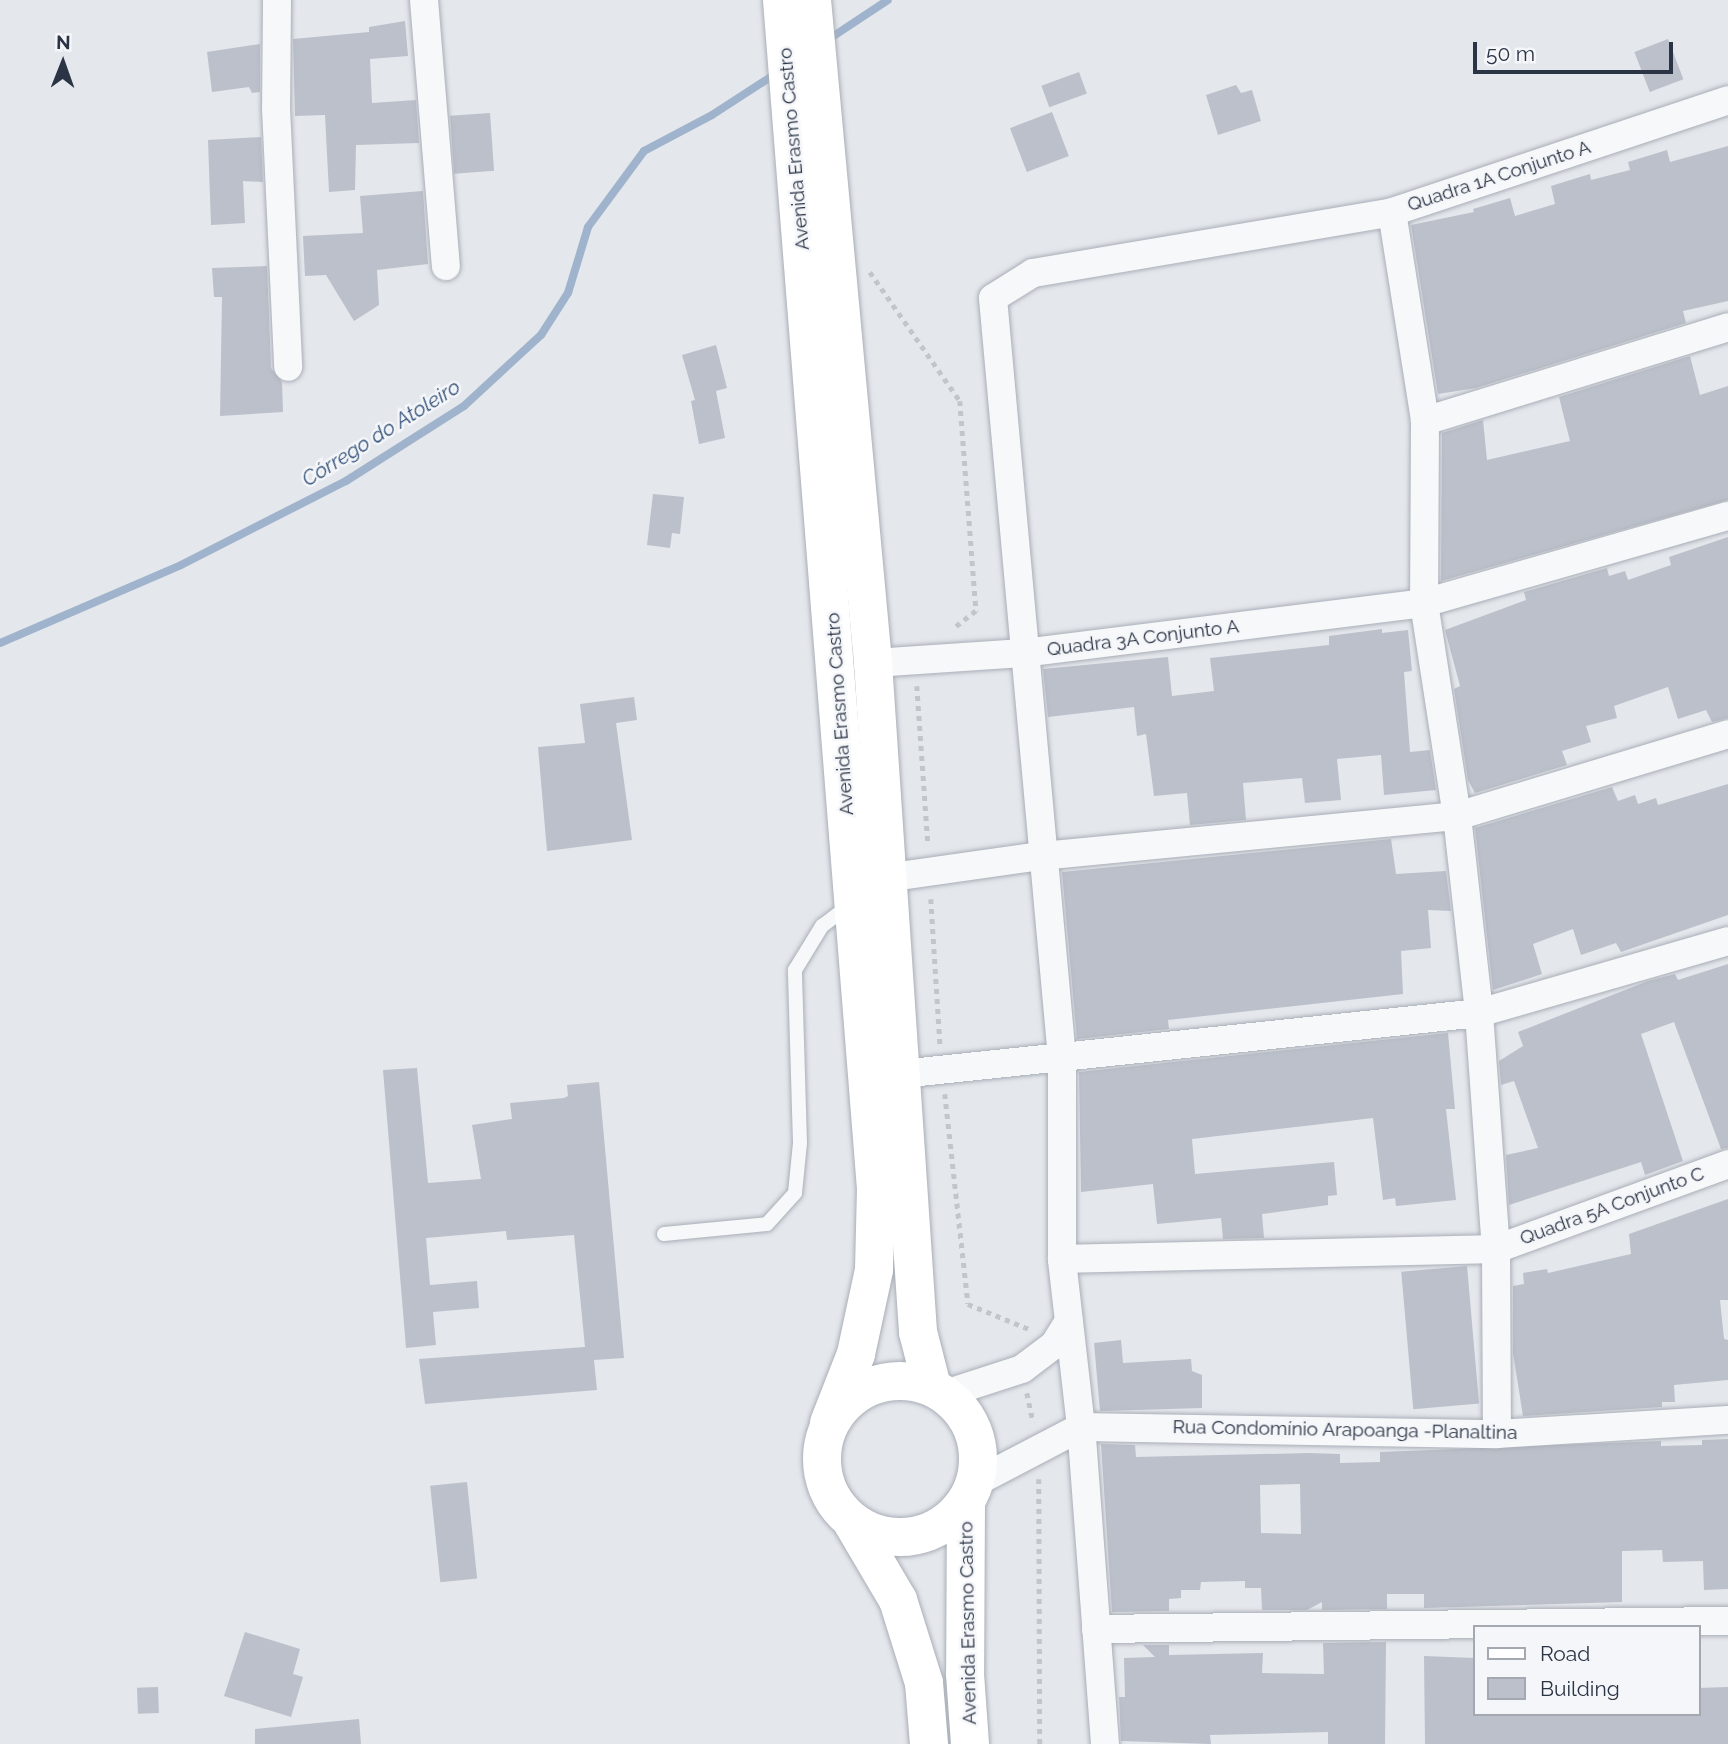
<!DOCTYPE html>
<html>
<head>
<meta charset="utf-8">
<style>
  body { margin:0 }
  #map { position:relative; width:1728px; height:1744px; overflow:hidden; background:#e4e7ec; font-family:Raleway,sans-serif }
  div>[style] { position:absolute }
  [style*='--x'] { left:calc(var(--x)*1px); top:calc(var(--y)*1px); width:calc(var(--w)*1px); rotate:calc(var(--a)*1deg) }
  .stream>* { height:8px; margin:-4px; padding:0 4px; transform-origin:4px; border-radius:4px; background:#9fb4cc }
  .building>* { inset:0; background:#bbc0ca; transform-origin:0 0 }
  .path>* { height:4.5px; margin-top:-2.25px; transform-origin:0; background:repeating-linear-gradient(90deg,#c2c5cb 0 5px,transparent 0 10px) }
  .roads { filter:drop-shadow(0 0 2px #a9aeb7) drop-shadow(0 0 2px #a9aeb7) }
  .service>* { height:14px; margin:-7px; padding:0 7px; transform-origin:7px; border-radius:7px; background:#f7f8fa }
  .minor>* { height:28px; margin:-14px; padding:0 14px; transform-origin:14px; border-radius:14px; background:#f7f8fa }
  .primary>* { height:38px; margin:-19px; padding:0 19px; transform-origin:19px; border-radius:19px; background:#fff }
  .primary>.ring { margin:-19px; padding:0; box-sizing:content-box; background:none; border:38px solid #fff; border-radius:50% }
  span { translate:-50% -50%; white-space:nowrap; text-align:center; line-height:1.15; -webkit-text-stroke:5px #f4f6f9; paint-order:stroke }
  .street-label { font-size:19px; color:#2b3445 }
  .water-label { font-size:21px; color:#34527a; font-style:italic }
  .legend { position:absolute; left:1473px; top:1625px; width:228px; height:91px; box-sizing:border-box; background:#f4f6f9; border:2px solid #a4a8b1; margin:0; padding:9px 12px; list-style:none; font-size:21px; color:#2b3445 }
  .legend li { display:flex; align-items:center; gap:14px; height:35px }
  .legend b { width:35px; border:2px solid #a4a8b1 }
  .north { position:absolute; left:28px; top:28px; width:70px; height:70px; -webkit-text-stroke:5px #f4f6f9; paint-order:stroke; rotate:1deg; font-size:19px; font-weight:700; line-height:28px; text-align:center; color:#2b3445 }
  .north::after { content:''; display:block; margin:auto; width:24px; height:32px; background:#2b3445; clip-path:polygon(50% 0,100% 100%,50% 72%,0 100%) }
  .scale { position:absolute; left:1473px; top:42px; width:200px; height:32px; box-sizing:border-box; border:4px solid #2b3445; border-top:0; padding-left:9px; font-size:21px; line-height:24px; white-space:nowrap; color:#2b3445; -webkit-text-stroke:5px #f4f6f9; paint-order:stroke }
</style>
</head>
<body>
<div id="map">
  <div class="stream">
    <div style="--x:826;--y:41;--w:74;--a:-33.5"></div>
    <div style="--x:0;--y:643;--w:197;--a:-23.3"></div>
    <div style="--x:181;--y:565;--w:185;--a:-27"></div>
    <div style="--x:346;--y:481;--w:140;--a:-32.4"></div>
    <div style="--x:464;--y:406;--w:105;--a:-42.7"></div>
    <div style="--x:541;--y:335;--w:50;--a:-57.3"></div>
    <div style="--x:568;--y:293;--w:69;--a:-73.1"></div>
    <div style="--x:588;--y:227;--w:94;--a:-53.6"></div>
    <div style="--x:644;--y:151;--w:77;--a:-27.9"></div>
    <div style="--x:712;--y:115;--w:77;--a:-32.9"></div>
  </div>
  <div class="building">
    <div style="clip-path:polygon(405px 21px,408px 56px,370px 59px,372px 103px,416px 100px,419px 143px,356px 145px,355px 190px,329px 192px,325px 115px,295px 116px,293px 39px,369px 32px,369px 27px)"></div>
    <div style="left:1668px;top:39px;width:43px;height:36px;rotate:69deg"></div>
    <div style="clip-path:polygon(260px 44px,260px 92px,252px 93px,249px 87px,212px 92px,207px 52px)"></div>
    <div style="left:1079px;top:72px;width:23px;height:40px;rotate:70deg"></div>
    <div style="clip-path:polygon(1236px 85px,1241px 93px,1252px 90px,1261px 121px,1218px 135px,1206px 95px)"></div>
    <div style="left:1052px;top:112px;width:47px;height:45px;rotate:69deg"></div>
    <div style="left:490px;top:113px;width:58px;height:40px;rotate:86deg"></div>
    <div style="clip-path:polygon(261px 137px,263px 182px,243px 181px,245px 223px,211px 225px,208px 140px)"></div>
    <div style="clip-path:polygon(1728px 146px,1728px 301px,1683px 311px,1686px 323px,1476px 388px,1438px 394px,1411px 225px,1474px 212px,1473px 209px,1510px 198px,1515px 216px,1555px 204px,1551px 186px,1590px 174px,1591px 180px,1630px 170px,1628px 162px,1667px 150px,1670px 162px)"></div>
    <div style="clip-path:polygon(423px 191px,428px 264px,377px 270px,379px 305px,354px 321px,326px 275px,305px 276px,303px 236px,363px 233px,360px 196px)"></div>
    <div style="clip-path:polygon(267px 266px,271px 368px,282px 382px,283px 412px,220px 416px,222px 297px,214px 297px,212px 268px)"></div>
    <div style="clip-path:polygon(716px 345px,727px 388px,716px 391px,725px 438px,699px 444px,691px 401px,695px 400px,682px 355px)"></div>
    <div style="clip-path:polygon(1690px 356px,1700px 395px,1728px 386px,1728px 500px,1441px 581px,1442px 433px,1483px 420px,1487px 460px,1570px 441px,1559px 397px)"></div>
    <div style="clip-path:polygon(653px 494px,684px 497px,680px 534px,672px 533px,670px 548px,647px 545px)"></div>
    <div style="clip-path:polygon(1728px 537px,1728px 718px,1712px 722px,1706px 710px,1678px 719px,1668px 687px,1614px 706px,1617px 718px,1586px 726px,1591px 742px,1562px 751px,1567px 765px,1475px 793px,1468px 780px,1454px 689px,1460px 686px,1445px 630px,1526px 600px,1524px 592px,1607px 568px,1609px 576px,1625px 571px,1628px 580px,1671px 565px,1669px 557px)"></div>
    <div style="clip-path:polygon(1382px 629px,1382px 633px,1408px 630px,1412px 671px,1404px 672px,1410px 752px,1430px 750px,1436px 790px,1384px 795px,1381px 755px,1337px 759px,1341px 800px,1305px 803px,1302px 778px,1243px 783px,1246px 820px,1190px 825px,1187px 793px,1154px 796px,1146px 734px,1137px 736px,1134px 707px,1048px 717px,1043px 669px,1168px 657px,1172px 696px,1214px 691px,1210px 658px,1329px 645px,1329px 636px)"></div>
    <div style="clip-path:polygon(634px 697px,637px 720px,616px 723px,632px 840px,547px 851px,538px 747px,585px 743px,580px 704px)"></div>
    <div style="clip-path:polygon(1728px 784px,1728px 915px,1621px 952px,1616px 943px,1581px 955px,1573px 929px,1533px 944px,1542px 974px,1493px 990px,1475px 828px,1612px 787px,1618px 801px,1635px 795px,1638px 804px,1656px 798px,1658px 805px)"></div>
    <div style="clip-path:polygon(1391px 839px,1396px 874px,1446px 871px,1451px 911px,1428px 910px,1431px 948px,1401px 951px,1403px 994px,1168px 1020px,1169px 1029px,1077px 1039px,1062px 872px)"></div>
    <div style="clip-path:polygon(1728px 964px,1728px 1148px,1721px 1149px,1674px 1022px,1641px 1034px,1683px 1161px,1645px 1175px,1641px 1162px,1509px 1205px,1506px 1155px,1538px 1148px,1514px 1081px,1501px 1085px,1499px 1061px,1523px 1046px,1518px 1032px,1648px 981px,1675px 974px,1678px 980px)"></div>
    <div style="clip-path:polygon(1448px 1033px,1455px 1109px,1446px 1109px,1456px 1200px,1396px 1206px,1395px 1198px,1383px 1200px,1373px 1118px,1192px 1139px,1195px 1174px,1334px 1162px,1337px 1195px,1328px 1196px,1328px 1205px,1262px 1214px,1264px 1238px,1223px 1239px,1221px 1218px,1157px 1224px,1153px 1184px,1081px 1192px,1079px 1072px)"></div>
    <div style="clip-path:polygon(417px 1068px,428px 1183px,481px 1179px,472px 1125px,512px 1119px,510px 1103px,564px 1098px,568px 1096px,567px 1085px,599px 1082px,624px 1358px,594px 1360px,597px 1390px,425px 1404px,419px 1359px,585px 1347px,574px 1235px,507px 1240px,506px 1231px,426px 1238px,430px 1285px,477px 1281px,479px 1308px,433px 1312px,436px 1345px,406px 1348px,383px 1070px)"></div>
    <div style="clip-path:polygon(1728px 1199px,1728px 1300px,1720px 1300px,1724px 1339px,1728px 1340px,1728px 1380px,1674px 1385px,1675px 1402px,1662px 1402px,1662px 1407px,1523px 1416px,1513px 1353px,1513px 1286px,1524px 1284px,1523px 1273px,1547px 1269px,1548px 1273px,1631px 1254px,1629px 1234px)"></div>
    <div style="left:1467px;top:1266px;width:138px;height:66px;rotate:85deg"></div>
    <div style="clip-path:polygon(1121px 1340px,1123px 1363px,1191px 1359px,1192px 1371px,1202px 1375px,1202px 1408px,1100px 1411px,1094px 1343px)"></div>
    <div style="clip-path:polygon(evenodd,1728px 1439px,1728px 1589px,1704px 1590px,1703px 1561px,1663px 1562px,1662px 1550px,1622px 1551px,1622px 1602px,1424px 1608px,1424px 1594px,1387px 1594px,1387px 1609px,1322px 1610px,1322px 1602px,1307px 1610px,1262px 1610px,1261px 1588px,1245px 1588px,1245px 1581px,1201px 1582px,1200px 1590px,1181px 1590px,1181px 1598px,1169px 1599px,1169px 1611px,1112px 1612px,1101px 1444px,1135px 1445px,1136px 1457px,1309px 1453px,1340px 1454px,1340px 1463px,1380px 1462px,1380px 1452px,1661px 1441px,1661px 1446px,1702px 1445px,1702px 1440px,1728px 1439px,1300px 1484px,1301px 1534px,1261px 1533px,1260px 1485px,1300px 1484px)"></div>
    <div style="left:467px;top:1482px;width:97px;height:37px;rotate:84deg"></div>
    <div style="clip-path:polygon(245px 1632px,300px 1649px,293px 1674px,303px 1677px,291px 1717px,224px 1696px)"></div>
    <div style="clip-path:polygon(1386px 1642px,1385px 1744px,1328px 1744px,1328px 1732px,1210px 1735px,1211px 1744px,1121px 1741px,1119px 1697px,1125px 1697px,1124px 1658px,1155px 1657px,1143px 1645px,1169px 1645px,1169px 1655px,1263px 1653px,1262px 1673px,1324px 1674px,1323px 1643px)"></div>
    <div style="clip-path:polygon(1424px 1656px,1474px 1658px,1474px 1714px,1698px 1714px,1698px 1688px,1728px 1687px,1728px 1744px,1425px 1744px)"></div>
    <div style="left:158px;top:1687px;width:26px;height:21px;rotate:88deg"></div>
    <div style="clip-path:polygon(359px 1719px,361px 1744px,255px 1744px,255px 1729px)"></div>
  </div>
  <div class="path">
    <div style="--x:870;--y:272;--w:157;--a:55.1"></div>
    <div style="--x:960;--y:401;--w:211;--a:85.6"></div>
    <div style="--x:976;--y:611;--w:29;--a:142"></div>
    <div style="--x:917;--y:686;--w:159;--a:86"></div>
    <div style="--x:931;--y:899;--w:145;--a:86.4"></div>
    <div style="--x:945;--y:1094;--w:211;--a:83.7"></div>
    <div style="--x:968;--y:1304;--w:66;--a:22.3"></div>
    <div style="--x:1027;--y:1393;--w:30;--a:78"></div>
    <div style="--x:1039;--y:1479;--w:265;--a:89.8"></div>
  </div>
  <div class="roads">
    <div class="service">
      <div style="--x:664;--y:1234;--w:103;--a:-5.5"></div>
      <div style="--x:767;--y:1224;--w:42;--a:-47.9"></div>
      <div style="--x:795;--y:1193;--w:50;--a:-84.3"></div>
      <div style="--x:800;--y:1143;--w:173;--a:-91.7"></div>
      <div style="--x:795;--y:970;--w:52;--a:-58.5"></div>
      <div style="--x:822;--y:926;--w:36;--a:-37"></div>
    </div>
    <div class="minor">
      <div style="--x:277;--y:0;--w:108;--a:90.5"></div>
      <div style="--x:276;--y:108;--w:259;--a:87.3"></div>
      <div style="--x:424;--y:0;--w:267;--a:85.3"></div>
      <div style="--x:1392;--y:212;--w:212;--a:81"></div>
      <div style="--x:1425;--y:421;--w:182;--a:90.3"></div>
      <div style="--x:1424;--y:603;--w:216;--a:81.2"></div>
      <div style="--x:1457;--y:816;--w:198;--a:83.6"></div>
      <div style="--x:1479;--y:1013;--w:237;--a:85.9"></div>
      <div style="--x:1496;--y:1249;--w:185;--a:89.7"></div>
      <div style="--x:1425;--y:421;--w:317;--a:-17.2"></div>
      <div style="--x:873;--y:663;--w:151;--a:-3.8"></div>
      <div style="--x:1024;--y:653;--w:403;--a:-7.1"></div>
      <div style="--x:1424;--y:603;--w:316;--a:-16"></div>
      <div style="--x:886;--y:878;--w:157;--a:-8.1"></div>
      <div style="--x:1041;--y:856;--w:418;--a:-5.5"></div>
      <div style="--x:1457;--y:816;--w:283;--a:-16.8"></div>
      <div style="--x:901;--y:1074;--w:581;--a:-6.02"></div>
      <div style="--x:1479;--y:1013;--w:259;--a:-16.1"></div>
      <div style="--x:1062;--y:1259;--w:434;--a:-1.3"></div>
      <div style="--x:1496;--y:1249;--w:247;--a:-20.1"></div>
      <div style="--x:945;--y:1394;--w:81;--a:-18"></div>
      <div style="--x:1022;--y:1369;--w:40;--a:-37"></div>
      <div style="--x:1054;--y:1345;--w:28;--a:-58"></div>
      <div style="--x:976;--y:1482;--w:119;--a:-27.6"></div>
      <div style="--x:1081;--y:1427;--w:416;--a:1"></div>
      <div style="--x:1497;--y:1434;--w:231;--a:-3.5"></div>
      <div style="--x:1096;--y:1629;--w:632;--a:-0.73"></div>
      <div style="--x:1105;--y:1744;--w:318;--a:-94.3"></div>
      <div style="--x:1081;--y:1427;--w:169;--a:-96.5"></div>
      <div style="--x:1062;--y:1259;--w:201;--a:-90"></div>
      <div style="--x:1062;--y:1058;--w:763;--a:-95.19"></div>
      <div style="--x:993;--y:298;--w:47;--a:-32"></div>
      <div style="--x:1033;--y:273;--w:364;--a:-9.6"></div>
      <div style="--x:1392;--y:212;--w:354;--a:-18.4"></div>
    </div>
    <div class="primary">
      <div style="--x:782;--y:0;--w:1192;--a:85.48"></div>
      <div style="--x:876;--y:1188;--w:82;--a:91.4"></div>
      <div style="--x:874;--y:1270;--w:86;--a:102.1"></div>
      <div style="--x:856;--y:1354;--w:74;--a:111.4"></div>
      <div style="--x:812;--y:0;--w:666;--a:84.74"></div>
      <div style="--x:873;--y:663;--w:671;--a:86.15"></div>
      <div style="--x:918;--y:1332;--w:57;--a:75.7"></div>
      <div class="ring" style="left:822px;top:1381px;width:118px;height:118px"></div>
      <div style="--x:966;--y:1503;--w:171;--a:90.3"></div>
      <div style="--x:965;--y:1674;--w:70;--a:85.9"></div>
      <div style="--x:852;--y:1522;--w:91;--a:59.5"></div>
      <div style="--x:898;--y:1600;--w:87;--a:72.6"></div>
      <div style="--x:924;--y:1683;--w:61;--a:85.3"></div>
    </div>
  </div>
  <div class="street-label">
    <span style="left:794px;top:149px;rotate:-95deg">Avenida Erasmo Castro</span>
    <span style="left:1499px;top:176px;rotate:-18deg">Quadra 1A Conjunto A</span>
    <span style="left:1143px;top:638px;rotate:-7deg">Quadra 3A Conjunto A</span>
    <span style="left:840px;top:714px;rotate:-94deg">Avenida Erasmo Castro</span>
    <span style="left:1612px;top:1206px;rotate:-20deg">Quadra 5A Conjunto C</span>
    <span style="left:1345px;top:1430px;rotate:1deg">Rua Condomínio Arapoanga -Planaltina</span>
    <span style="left:968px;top:1623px;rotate:-91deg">Avenida Erasmo Castro</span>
  </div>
  <div class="water-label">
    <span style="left:381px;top:433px;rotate:-32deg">Córrego do Atoleiro</span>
  </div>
  <ul class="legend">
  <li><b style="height:9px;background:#fff"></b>Road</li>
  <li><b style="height:19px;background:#bbc0ca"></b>Building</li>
  </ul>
  <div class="north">N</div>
  <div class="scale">50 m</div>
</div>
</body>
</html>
